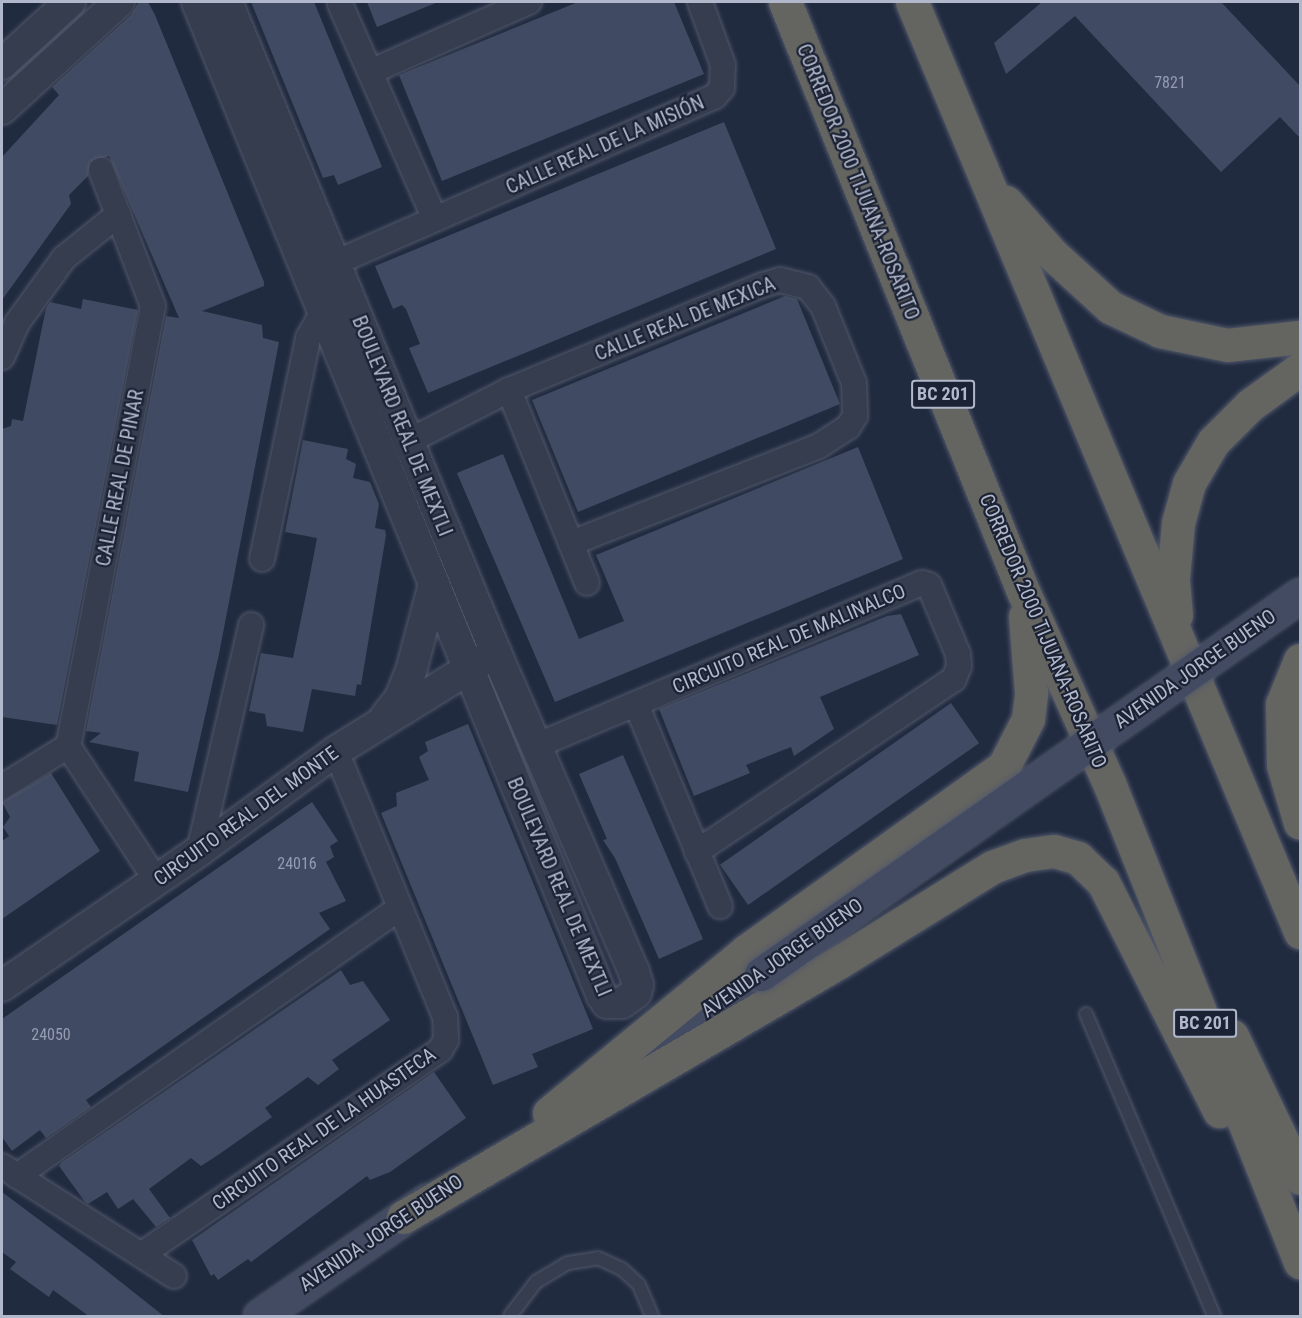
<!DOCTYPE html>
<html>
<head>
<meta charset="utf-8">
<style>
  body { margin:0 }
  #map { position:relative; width:1302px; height:1318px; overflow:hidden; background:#212b40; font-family:"Roboto Condensed",sans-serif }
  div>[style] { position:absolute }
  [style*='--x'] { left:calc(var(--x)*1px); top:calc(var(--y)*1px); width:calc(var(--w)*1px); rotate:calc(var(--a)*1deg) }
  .building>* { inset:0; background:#404a62; transform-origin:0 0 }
  .roads { filter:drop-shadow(0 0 2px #51586a) drop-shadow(0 0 2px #51586a) }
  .service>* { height:12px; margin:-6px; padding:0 6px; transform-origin:6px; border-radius:6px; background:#363d4f }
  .minor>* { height:24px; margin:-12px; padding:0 12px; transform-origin:12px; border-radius:12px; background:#363d4f }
  .tertiary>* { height:30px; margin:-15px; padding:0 15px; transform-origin:15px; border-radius:15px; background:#363d4f }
  .secondary>* { height:33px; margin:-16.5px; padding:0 16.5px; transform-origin:16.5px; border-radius:16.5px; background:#434b63 }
  .trunk>* { height:33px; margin:-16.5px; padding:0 16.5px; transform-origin:16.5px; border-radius:16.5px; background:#646461 }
  .bridges { filter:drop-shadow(0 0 2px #51586a) drop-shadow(0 0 2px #51586a) }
  .secondary-bridge>* { height:33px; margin:-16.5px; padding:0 16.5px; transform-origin:16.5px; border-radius:16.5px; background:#434b63 }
  span { translate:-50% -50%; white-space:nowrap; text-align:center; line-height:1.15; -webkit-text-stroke:4.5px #1b2234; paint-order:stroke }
  .number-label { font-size:16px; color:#959cb1 }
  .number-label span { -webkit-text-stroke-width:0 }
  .shield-label span { padding:2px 4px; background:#1b2234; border:2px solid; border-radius:4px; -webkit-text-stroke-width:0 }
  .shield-label { font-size:18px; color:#b1b8cb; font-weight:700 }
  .street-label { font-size:20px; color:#b1b8cb }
  .frame { position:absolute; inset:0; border:3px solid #b1b8cb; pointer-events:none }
</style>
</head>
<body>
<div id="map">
  <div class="building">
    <div style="clip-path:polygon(139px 2px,148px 2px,155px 15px,264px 282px,264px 286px,202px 311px,262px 325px,263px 338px,279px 342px,219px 654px,188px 792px,134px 781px,139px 752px,89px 742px,101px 733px,86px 731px,166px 316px,179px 318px,109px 156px,90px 162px,88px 176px,69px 195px,71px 204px,2px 300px,2px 157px,59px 95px,52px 87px,131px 15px)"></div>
    <div style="clip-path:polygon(251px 2px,314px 2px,382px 167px,338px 185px,334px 175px,323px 178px)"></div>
    <div style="clip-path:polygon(367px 2px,438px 2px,377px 27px)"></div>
    <div style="clip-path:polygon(578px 2px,674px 2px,704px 74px,442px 181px,399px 75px)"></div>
    <div style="clip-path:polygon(1042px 2px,1221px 2px,1300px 86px,1300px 138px,1280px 117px,1221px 172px,1075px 16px,1006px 74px,994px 43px)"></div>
    <div style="clip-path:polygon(724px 122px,776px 249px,428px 393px,409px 348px,420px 344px,406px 309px,402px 305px,393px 309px,375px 266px)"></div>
    <div style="clip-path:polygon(785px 296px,797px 299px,840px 404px,578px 512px,532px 400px)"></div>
    <div style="clip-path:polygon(83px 299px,138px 310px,57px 725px,2px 717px,2px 429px,11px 426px,12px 419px,23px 421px,46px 308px,50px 302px,81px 309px)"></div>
    <div style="clip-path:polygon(303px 440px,348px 449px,346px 459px,356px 464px,353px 478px,370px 482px,379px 504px,375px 528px,385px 530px,386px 535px,361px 685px,357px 684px,355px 696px,312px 689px,303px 732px,267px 726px,265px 714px,249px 711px,261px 653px,293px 658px,309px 580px,317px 538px,285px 532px)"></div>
    <div style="clip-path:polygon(858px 447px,903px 559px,555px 702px,457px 473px,503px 454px,579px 639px,624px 621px,596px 555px)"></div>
    <div style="clip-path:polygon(901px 614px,919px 655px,820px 697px,834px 729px,794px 756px,791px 747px,746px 765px,750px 773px,694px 796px,659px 709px,887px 616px)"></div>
    <div style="left:951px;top:703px;width:49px;height:282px;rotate:55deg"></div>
    <div style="clip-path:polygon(468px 724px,593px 1029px,532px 1054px,538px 1067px,493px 1085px,381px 813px,397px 806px,396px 793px,429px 780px,419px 757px,428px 751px,425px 742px)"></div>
    <div style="clip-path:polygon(623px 755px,703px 939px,659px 959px,615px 858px,603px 840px,607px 839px,579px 774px)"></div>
    <div style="clip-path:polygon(51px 773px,100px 851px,2px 919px,2px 841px,9px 836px,3px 827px,10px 817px,2px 802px)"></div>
    <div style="clip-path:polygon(312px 802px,338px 841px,330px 846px,334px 857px,326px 862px,346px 901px,319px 913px,330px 929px,86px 1100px,91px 1107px,46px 1138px,40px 1130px,12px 1151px,2px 1137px,2px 1019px)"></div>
    <div style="clip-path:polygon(341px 970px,350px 985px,363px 981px,390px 1020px,332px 1060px,339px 1069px,318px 1085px,308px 1077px,265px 1108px,272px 1117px,218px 1155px,201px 1166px,191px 1158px,149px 1189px,170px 1218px,156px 1227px,133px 1199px,118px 1209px,107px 1192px,88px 1204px,85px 1202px,59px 1166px,62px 1162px)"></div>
    <div style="clip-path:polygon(434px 1072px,466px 1118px,390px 1172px,370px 1180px,367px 1176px,251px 1262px,248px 1259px,218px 1280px,214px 1274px,211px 1276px,192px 1240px)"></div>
    <div style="clip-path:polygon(2px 1192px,93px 1260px,165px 1317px,90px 1317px,53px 1290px,49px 1297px,10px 1269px,16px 1262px,2px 1252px)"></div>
  </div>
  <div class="roads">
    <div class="service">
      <div style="--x:1086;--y:1014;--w:328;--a:67"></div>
      <div style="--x:510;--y:1316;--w:43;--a:-52.6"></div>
      <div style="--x:536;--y:1282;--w:37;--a:-31"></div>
      <div style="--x:568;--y:1263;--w:30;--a:-9"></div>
      <div style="--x:598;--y:1258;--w:26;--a:25"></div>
      <div style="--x:622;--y:1269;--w:23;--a:43"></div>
      <div style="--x:639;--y:1285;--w:34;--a:67"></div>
    </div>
    <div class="minor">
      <div style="--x:340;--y:4;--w:235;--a:66.2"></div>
      <div style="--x:370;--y:72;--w:174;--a:-23.8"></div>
      <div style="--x:101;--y:170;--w:146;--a:69.1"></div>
      <div style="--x:153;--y:306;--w:448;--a:100.9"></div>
      <div style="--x:68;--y:746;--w:160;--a:56.7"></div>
      <div style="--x:335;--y:263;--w:415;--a:-23.7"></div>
      <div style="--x:715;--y:96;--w:11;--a:-49"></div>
      <div style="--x:722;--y:88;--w:23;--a:-88"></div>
      <div style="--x:723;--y:65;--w:67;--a:-110.1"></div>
      <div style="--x:2;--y:357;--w:37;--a:-66"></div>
      <div style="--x:17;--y:323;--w:80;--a:-54.1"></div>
      <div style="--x:64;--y:258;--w:70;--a:-38.7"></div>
      <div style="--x:509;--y:390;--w:208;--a:68"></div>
      <div style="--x:407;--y:442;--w:114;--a:-27"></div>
      <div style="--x:509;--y:390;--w:275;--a:-22.5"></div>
      <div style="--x:763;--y:285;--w:18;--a:-16"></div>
      <div style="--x:780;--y:280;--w:29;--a:14"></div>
      <div style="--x:808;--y:287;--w:24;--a:52"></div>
      <div style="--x:823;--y:306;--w:83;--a:68.1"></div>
      <div style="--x:854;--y:383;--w:33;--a:88"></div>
      <div style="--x:855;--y:416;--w:13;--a:122"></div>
      <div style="--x:848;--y:427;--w:35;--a:147"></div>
      <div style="--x:819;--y:446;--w:266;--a:158.6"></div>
      <div style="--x:262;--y:559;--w:226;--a:-78.2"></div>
      <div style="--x:308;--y:338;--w:32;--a:-60"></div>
      <div style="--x:636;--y:704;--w:219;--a:67.4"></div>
      <div style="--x:538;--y:745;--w:417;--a:-22.9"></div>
      <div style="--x:922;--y:583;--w:7;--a:16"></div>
      <div style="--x:929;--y:585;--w:75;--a:67.2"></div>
      <div style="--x:958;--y:654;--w:12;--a:85"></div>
      <div style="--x:959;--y:666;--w:14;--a:111"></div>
      <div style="--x:954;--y:679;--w:310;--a:146.1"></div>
      <div style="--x:2;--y:787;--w:78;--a:-31.8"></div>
      <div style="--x:199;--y:851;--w:232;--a:-77"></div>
      <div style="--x:2;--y:1166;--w:204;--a:32.6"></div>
      <div style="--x:17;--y:1176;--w:467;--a:-35"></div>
      <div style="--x:141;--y:1255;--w:363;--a:-34.4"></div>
      <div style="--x:440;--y:1050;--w:12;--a:-59"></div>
      <div style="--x:446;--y:1040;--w:23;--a:-92"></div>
      <div style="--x:445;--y:1017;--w:287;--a:-112.3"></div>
    </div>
    <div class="tertiary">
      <div style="--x:197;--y:2;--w:1073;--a:67.83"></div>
      <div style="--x:602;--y:996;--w:9;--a:54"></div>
      <div style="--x:607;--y:1003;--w:15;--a:0"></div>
      <div style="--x:622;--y:1003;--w:17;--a:-36"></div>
      <div style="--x:636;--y:993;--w:8;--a:-76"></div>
      <div style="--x:638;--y:985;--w:14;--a:-107"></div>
      <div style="--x:634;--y:972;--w:348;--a:-113.4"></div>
      <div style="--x:496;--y:653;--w:704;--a:-112.45"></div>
      <div style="--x:2;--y:64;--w:92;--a:-42.4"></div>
      <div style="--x:2;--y:109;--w:159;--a:-42.4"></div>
      <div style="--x:386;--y:716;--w:23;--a:-52"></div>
      <div style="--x:400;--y:698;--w:29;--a:-68"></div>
      <div style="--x:411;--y:671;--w:86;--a:-75.2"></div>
      <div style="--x:2;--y:986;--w:239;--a:-34.4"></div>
      <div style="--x:199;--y:851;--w:170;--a:-36.1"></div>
      <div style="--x:336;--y:751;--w:173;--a:-31.8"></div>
    </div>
    <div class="secondary">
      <div style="--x:628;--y:1064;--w:161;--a:-34.1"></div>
      <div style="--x:260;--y:1316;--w:203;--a:-34.6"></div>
    </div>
    <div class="trunk">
      <div style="--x:785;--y:2;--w:635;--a:68"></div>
      <div style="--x:1023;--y:591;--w:210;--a:65.9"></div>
      <div style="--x:1109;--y:783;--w:516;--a:68.26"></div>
      <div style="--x:912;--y:2;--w:1008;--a:67.35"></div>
      <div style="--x:1006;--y:202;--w:69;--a:48.5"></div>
      <div style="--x:1052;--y:254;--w:79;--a:42.4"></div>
      <div style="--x:1110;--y:307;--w:55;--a:25.6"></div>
      <div style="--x:1160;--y:331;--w:68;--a:11.8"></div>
      <div style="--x:1227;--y:345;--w:73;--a:-6.3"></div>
      <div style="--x:1176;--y:615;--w:37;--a:-95"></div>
      <div style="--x:1173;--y:578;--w:55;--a:-84.8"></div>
      <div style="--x:1178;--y:523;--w:41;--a:-74.6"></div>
      <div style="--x:1189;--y:483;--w:48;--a:-59.7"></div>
      <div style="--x:1213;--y:442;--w:52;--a:-45"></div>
      <div style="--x:1250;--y:405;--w:62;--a:-35.8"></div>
      <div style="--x:1300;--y:660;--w:48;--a:112.2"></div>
      <div style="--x:1282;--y:704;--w:61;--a:89.1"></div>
      <div style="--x:1283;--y:765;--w:60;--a:73.7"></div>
      <div style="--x:1232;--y:1036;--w:157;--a:64.4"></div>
      <div style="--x:549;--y:1113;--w:255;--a:-39.4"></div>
      <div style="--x:746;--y:951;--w:317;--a:-35.6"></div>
      <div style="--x:1004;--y:766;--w:53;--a:-62.9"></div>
      <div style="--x:1028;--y:719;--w:26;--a:-83"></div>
      <div style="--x:1031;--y:693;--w:77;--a:-94.5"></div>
      <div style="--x:403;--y:1217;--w:505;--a:-30.32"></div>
      <div style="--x:839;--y:962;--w:180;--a:-31.8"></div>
      <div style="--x:992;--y:867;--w:35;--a:-20"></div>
      <div style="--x:1025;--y:855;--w:29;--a:-8"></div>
      <div style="--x:1054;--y:851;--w:25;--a:16"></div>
      <div style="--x:1078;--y:858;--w:35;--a:44"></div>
      <div style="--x:1103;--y:882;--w:257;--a:63.1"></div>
    </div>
  </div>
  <div class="bridges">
    <div class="secondary-bridge">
      <div style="--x:761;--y:974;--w:659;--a:-35.11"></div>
    </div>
  </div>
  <div class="number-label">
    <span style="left:1170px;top:83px">7821</span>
    <span style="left:297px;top:864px">24016</span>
    <span style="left:51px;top:1035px">24050</span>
  </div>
  <div class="shield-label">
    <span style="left:943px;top:394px">BC 201</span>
    <span style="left:1205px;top:1023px">BC 201</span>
  </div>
  <div class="street-label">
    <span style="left:605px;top:145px;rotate:-24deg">CALLE REAL DE LA MISIÓN</span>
    <span style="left:858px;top:182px;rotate:68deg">CORREDOR 2000 TIJUANA-ROSARITO</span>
    <span style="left:685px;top:319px;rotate:-22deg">CALLE REAL DE MEXICA</span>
    <span style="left:402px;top:426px;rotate:68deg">BOULEVARD REAL DE MEXTLI</span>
    <span style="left:120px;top:478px;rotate:-79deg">CALLE REAL DE PINAR</span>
    <span style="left:1043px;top:631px;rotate:67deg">CORREDOR 2000 TIJUANA-ROSARITO</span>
    <span style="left:789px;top:639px;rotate:-23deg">CIRCUITO REAL DE MALINALCO</span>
    <span style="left:1195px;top:669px;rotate:-35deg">AVENIDA JORGE BUENO</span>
    <span style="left:246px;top:816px;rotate:-36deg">CIRCUITO REAL DEL MONTE</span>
    <span style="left:559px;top:887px;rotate:67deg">BOULEVARD REAL DE MEXTLI</span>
    <span style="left:782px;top:958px;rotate:-35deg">AVENIDA JORGE BUENO</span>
    <span style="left:324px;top:1129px;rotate:-35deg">CIRCUITO REAL DE LA HUASTECA</span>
    <span style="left:381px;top:1233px;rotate:-34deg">AVENIDA JORGE BUENO</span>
  </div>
  <div class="frame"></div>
</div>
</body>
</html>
